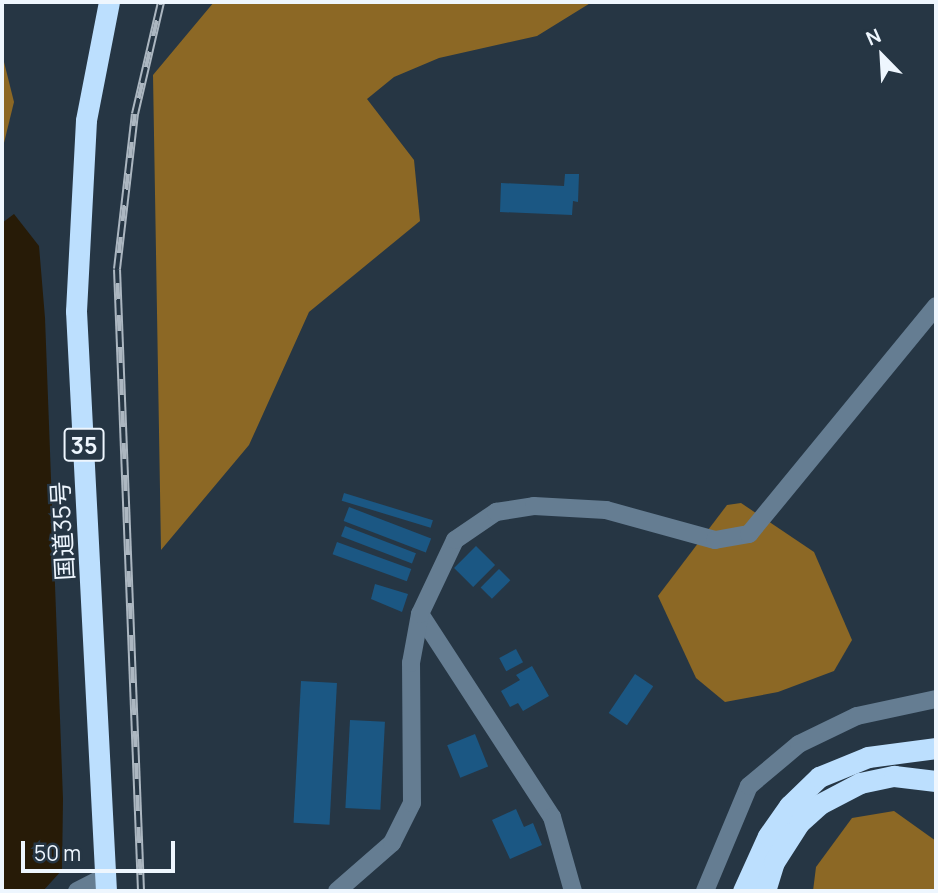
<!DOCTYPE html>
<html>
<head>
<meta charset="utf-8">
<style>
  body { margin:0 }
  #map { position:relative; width:938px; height:893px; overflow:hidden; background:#263644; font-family:Manrope,"Noto Sans JP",sans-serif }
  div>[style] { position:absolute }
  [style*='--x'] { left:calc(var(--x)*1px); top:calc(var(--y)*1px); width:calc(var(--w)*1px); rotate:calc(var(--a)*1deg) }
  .forest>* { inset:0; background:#8c6825 }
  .water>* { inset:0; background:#271b07 }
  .building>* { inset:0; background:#1b5783; transform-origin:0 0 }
  .minor>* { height:18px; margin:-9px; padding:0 9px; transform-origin:9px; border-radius:9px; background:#657d92 }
  .highway>* { height:21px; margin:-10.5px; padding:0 10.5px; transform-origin:10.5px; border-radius:10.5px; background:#bcdffe }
  .rail>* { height:8px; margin-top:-4px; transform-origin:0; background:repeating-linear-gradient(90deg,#263644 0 16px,#acb7c1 0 32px); box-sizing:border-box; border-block:2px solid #acb7c1 }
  span { translate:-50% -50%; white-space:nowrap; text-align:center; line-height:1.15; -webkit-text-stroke:5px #263644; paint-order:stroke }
  .shield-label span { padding:2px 5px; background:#263644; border:2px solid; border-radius:5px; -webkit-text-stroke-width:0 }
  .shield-label { font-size:23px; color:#eef6fe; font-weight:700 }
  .street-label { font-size:24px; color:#eef6fe }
  .frame { position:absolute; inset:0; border:4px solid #eef6fe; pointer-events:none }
  .north { position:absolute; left:847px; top:21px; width:70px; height:70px; -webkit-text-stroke:5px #263644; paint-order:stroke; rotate:336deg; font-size:19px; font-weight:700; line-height:28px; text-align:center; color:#eef6fe }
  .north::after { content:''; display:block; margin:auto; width:24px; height:32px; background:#eef6fe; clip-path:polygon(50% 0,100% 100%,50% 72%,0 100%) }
  .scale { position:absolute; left:21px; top:841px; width:154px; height:32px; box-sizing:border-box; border:4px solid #eef6fe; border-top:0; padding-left:9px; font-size:21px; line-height:24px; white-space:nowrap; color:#eef6fe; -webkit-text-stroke:5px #263644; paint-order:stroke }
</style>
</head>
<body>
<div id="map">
  <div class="forest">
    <div style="clip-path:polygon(214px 2px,592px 2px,537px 36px,439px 58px,394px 77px,367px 99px,414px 160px,420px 221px,309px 312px,249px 445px,161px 550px,153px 75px)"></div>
    <div style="clip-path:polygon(2px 54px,14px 102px,2px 151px)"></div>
    <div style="clip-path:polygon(741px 503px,814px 552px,852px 640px,834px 671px,778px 692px,725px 702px,696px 678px,658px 596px,727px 505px)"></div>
    <div style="clip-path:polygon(894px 811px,936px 841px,936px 891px,813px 891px,816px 867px,852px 818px)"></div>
  </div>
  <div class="water">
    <div style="clip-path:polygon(14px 214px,39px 246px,45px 318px,63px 799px,62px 870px,43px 891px,2px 891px,2px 223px)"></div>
  </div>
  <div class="building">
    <div style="clip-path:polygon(565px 174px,579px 174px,578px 202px,573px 201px,572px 215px,500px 212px,501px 183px,564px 186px)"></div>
    <div style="left:344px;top:493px;width:93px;height:8px;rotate:17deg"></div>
    <div style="left:349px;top:507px;width:88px;height:15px;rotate:21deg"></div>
    <div style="left:345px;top:526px;width:76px;height:11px;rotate:21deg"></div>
    <div style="left:337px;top:542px;width:79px;height:13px;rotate:20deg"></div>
    <div style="left:476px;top:546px;width:27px;height:31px;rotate:45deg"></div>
    <div style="left:499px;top:569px;width:16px;height:26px;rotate:45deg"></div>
    <div style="clip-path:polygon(375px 584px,408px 594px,402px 612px,371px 599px)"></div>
    <div style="left:516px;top:649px;width:15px;height:19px;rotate:62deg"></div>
    <div style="clip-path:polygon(532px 666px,549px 696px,523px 711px,518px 703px,510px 707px,501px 691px,520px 680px,516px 675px)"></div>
    <div style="left:635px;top:674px;width:22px;height:47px;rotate:34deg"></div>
    <div style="left:301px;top:681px;width:36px;height:142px;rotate:3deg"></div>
    <div style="left:350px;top:720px;width:35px;height:88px;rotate:3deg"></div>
    <div style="left:475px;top:734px;width:35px;height:30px;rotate:68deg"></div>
    <div style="clip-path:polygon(516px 809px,524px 827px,533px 823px,542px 845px,510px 859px,492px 820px)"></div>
  </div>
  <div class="minor">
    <div style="--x:420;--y:614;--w:242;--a:57"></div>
    <div style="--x:552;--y:817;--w:77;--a:74.2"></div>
    <div style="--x:77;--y:891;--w:33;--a:-27"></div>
    <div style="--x:337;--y:891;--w:73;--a:-41.1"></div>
    <div style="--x:392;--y:843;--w:45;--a:-63.4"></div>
    <div style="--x:412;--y:803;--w:140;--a:-90.4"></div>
    <div style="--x:411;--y:663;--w:50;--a:-79.6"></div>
    <div style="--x:420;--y:614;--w:82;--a:-64.7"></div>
    <div style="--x:455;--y:540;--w:50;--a:-34.3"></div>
    <div style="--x:496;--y:512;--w:38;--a:-9"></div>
    <div style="--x:534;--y:506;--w:72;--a:3.2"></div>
    <div style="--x:606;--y:510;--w:113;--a:15.4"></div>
    <div style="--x:715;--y:540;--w:35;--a:-10"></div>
    <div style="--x:749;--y:534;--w:295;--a:-50.6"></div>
    <div style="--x:705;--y:891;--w:114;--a:-67.3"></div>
    <div style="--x:749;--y:786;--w:65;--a:-40"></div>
    <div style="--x:799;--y:744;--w:64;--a:-25.8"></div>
    <div style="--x:857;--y:716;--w:81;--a:-12.1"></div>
  </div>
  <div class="highway">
    <div style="--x:106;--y:891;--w:581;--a:-92.96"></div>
    <div style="--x:76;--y:311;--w:191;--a:-87"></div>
    <div style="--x:86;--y:120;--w:120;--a:-79"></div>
    <div style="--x:743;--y:891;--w:60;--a:-65.6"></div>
    <div style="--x:768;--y:836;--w:37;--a:-55"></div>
    <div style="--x:789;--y:806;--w:42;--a:-44"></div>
    <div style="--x:819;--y:777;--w:53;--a:-22.2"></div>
    <div style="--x:868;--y:757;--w:69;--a:-7.5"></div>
    <div style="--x:765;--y:891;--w:30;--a:-73"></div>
    <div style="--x:774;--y:862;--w:46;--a:-57.3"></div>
    <div style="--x:799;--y:823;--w:28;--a:-42"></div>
    <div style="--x:820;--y:804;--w:45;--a:-27.7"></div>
    <div style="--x:860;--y:783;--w:35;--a:-12"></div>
    <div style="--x:894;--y:776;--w:42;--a:6.8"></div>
  </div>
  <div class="rail">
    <div style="--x:141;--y:891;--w:622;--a:-92.21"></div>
    <div style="--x:117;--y:269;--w:156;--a:-83.4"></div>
    <div style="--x:135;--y:114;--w:115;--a:-76.9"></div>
  </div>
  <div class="shield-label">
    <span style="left:84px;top:445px">35</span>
  </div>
  <div class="street-label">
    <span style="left:62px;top:531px;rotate:-93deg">国道35号</span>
  </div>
  <div class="frame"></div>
  <div class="north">N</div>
  <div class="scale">50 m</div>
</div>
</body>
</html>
